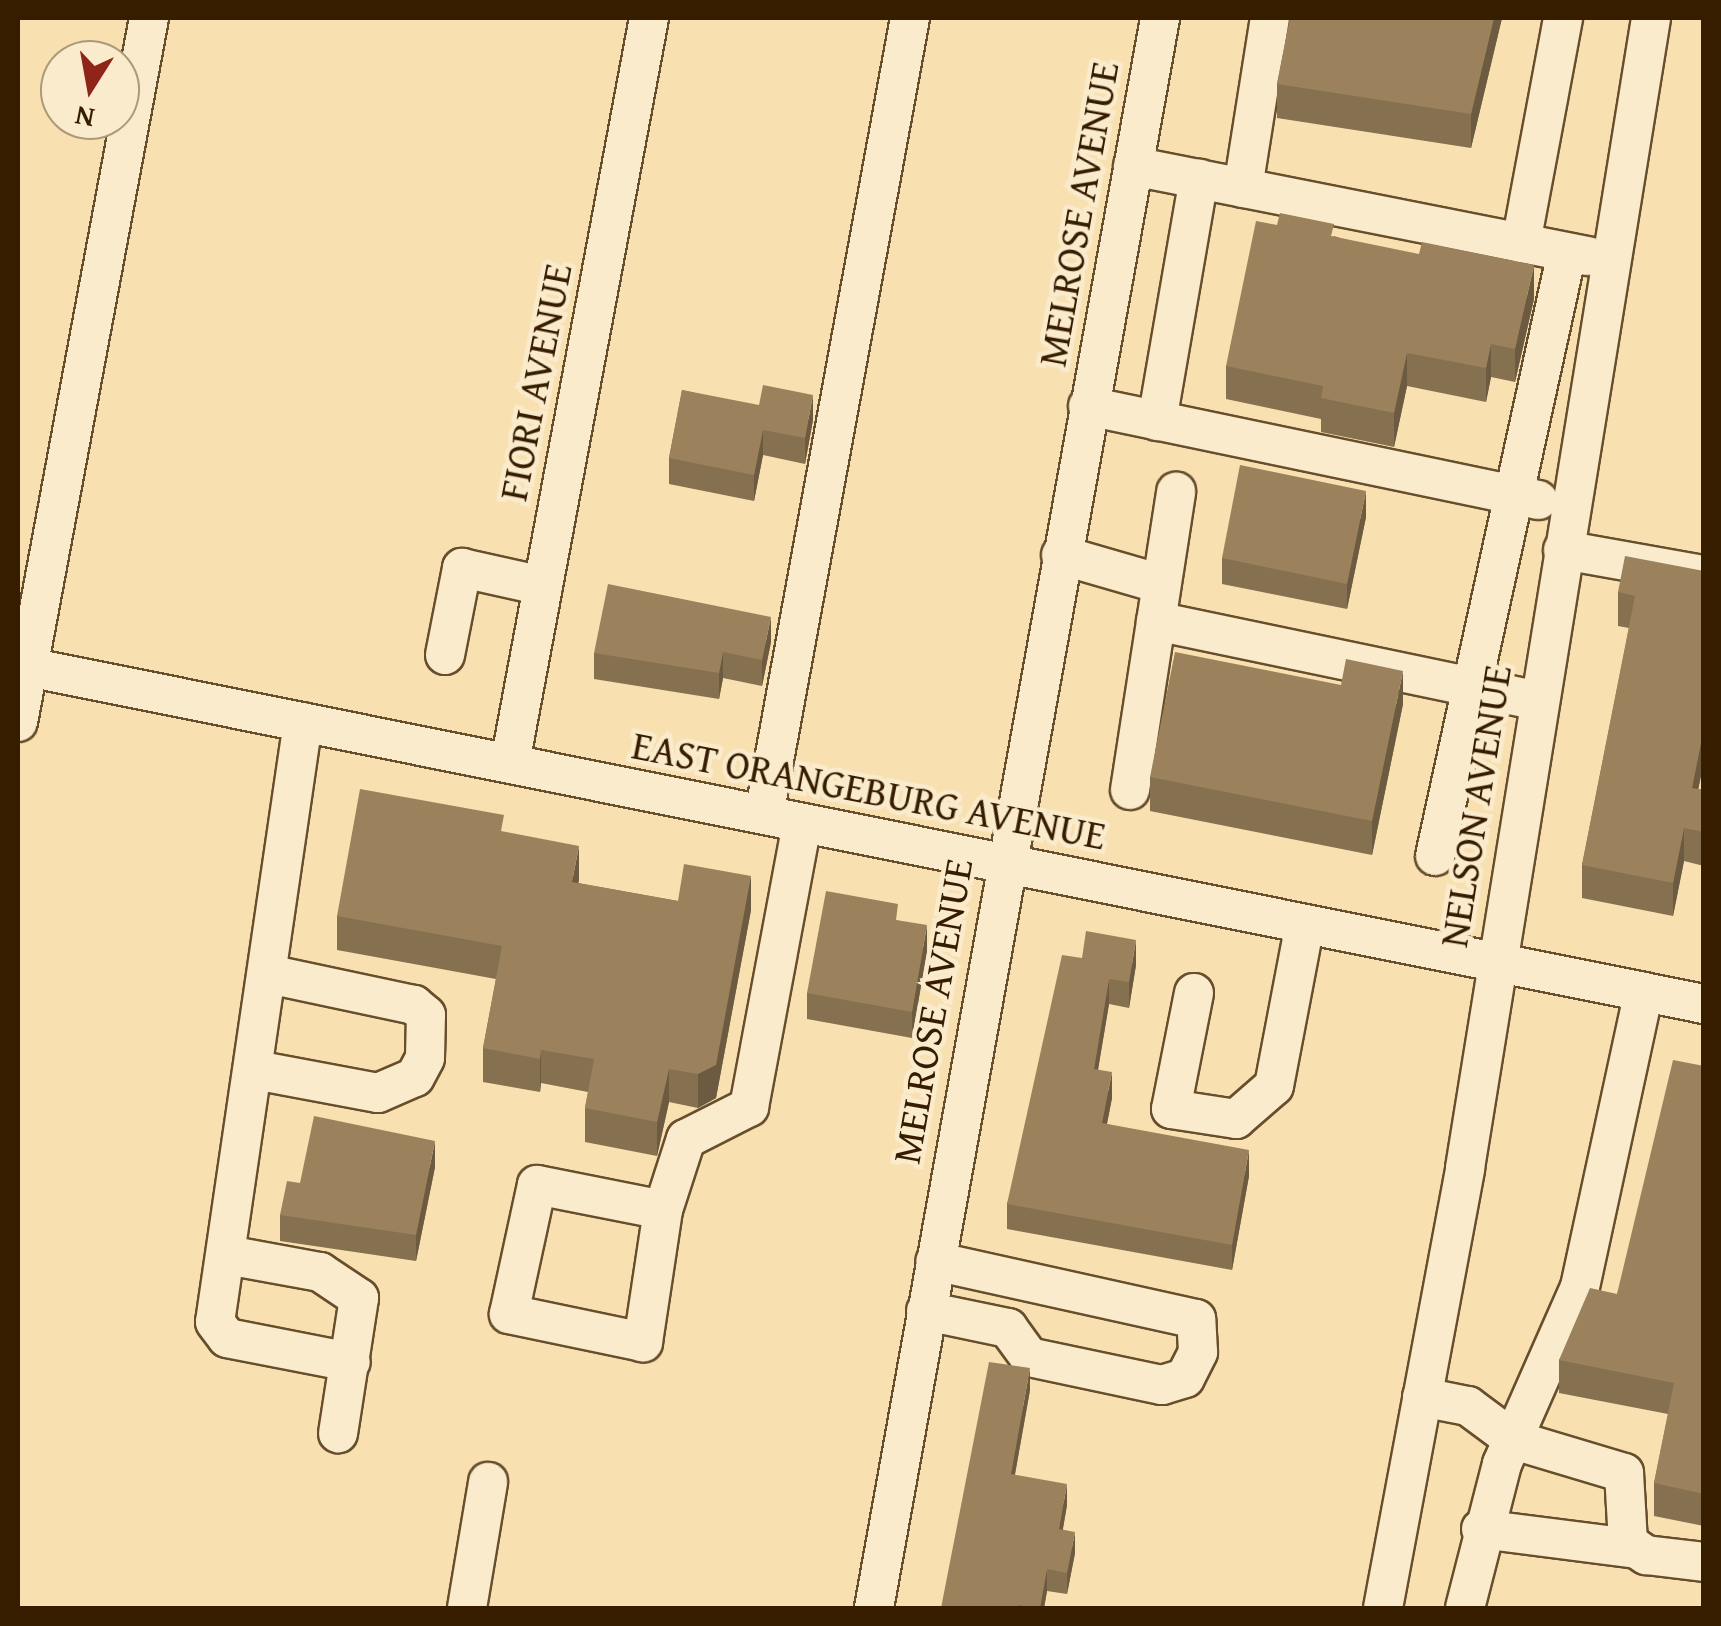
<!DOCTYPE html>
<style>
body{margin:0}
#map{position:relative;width:1721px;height:1626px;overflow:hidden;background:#f8e0b0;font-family:"Gentium Book Plus",serif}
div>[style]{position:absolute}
.roads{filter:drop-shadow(2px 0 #674e2c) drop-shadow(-2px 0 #674e2c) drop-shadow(0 2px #674e2c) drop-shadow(0 -2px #674e2c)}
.minor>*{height:38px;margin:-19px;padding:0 19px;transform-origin:19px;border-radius:19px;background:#faebcc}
.wall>*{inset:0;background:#85704f}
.shaded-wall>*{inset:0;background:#6c5b40}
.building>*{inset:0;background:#9b825c}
span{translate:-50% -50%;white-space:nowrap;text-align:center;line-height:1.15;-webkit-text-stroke:9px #faebcc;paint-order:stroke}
.street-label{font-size:40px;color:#371d00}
.frame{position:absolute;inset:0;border:20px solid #371d00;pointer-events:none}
.north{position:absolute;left:40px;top:40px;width:100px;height:100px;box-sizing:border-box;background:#faebcc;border:2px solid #ac997a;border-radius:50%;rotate:191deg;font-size:28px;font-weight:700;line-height:40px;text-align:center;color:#371d00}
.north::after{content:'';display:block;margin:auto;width:35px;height:45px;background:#8f2418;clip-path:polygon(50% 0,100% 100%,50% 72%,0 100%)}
</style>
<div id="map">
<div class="roads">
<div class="minor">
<i style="left:1133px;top:166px;width:464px;rotate:11.2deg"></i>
<i style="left:1243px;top:188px;width:172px;rotate:-81deg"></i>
<i style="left:1521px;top:243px;width:229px;rotate:-79.4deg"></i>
<i style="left:1088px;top:406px;width:460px;rotate:11.8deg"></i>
<i style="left:1157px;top:421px;width:246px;rotate:-80.2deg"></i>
<i style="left:1563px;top:550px;width:143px;rotate:10.1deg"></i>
<i style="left:1061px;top:555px;width:104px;rotate:16.2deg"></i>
<i style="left:1156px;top:621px;width:390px;rotate:11.8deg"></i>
<i style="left:445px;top:655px;width:89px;rotate:-78.9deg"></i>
<i style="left:462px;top:568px;width:83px;rotate:12.5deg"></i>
<i style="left:18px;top:665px;width:1720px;rotate:11.37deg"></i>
<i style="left:18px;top:722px;width:716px;rotate:-79.46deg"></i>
<i style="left:303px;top:722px;width:606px;rotate:98.34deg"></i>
<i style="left:215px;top:1322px;width:20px;rotate:53deg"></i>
<i style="left:227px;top:1338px;width:126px;rotate:11deg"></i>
<i style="left:510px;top:763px;width:758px;rotate:-79.43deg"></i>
<i style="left:1130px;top:790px;width:302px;rotate:-81.2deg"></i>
<i style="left:764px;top:815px;width:810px;rotate:-79.62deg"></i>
<i style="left:1435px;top:856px;width:618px;rotate:-77.67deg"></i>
<i style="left:1194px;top:993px;width:118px;rotate:101.2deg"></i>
<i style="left:1171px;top:1109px;width:66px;rotate:8.7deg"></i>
<i style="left:1236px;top:1119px;width:50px;rotate:-41deg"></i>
<i style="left:1274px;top:1086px;width:165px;rotate:-79.2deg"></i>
<i style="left:255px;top:1070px;width:125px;rotate:10.6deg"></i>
<i style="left:378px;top:1093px;width:40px;rotate:-23.4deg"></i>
<i style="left:415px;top:1077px;width:21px;rotate:-62deg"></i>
<i style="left:425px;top:1058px;width:43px;rotate:-88.7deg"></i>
<i style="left:426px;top:1015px;width:16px;rotate:-140deg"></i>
<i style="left:414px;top:1005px;width:149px;rotate:-168deg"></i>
<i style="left:663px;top:1210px;width:134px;rotate:98.6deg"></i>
<i style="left:643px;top:1342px;width:137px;rotate:-168.2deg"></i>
<i style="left:509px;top:1314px;width:132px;rotate:-77.8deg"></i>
<i style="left:537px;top:1185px;width:128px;rotate:11.2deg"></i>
<i style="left:663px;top:1210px;width:75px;rotate:-72.1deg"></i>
<i style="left:686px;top:1139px;width:71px;rotate:-26.9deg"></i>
<i style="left:749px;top:1107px;width:289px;rotate:-79.4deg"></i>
<i style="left:227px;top:1255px;width:95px;rotate:10.4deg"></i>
<i style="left:320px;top:1272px;width:47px;rotate:33.7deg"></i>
<i style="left:359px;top:1298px;width:137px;rotate:98.8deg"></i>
<i style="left:926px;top:1311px;width:84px;rotate:11.7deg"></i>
<i style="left:1008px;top:1328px;width:36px;rotate:54deg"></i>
<i style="left:1029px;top:1357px;width:136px;rotate:11.9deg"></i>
<i style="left:1162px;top:1385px;width:24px;rotate:-17deg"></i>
<i style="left:1185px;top:1378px;width:29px;rotate:-63deg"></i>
<i style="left:1198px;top:1352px;width:33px;rotate:-93deg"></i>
<i style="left:1196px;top:1319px;width:267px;rotate:-167.5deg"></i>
<i style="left:1422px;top:1397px;width:47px;rotate:11.1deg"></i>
<i style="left:1468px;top:1406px;width:57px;rotate:36.5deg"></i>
<i style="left:1514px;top:1440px;width:115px;rotate:16.7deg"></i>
<i style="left:1624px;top:1473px;width:70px;rotate:86.7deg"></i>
<i style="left:1628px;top:1543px;width:22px;rotate:34deg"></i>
<i style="left:1646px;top:1555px;width:58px;rotate:6.9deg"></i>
<i style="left:1481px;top:1529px;width:157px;rotate:7.3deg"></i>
<i style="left:467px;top:1608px;width:128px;rotate:-80.5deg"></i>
<i style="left:874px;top:1608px;width:1616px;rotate:-79.8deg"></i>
<i style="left:1383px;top:1608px;width:448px;rotate:-79.4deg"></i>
<i style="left:1465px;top:1168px;width:1165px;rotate:-80.81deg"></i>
<i style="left:1465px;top:1608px;width:149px;rotate:-75.6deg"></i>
<i style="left:1502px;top:1464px;width:193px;rotate:-66.2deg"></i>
<i style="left:1580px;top:1287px;width:302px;rotate:-77.8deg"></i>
</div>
</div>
<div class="wall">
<i style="clip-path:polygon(1290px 18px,1502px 18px,1471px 148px,1277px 118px,1277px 84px)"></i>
<i style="clip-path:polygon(1334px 236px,1534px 299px,1515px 382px,1491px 377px,1486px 402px,1407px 386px,1394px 447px,1321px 432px,1321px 419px,1226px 399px,1226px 366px)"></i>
<i style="clip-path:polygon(682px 390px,813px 420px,805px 464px,763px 455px,754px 501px,669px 484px,669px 458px)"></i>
<i style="clip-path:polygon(1366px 517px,1347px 609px,1222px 584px,1222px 558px)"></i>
<i style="clip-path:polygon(1704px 571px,1704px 761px,1698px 789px,1704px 790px,1704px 866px,1684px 861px,1673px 916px,1582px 898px,1582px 865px,1629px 628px,1618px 626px,1618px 592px)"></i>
<i style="clip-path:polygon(771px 642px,762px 686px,723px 678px,719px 699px,594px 679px,594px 653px)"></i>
<i style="clip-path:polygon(1403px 704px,1372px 855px,1150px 811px,1150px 777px)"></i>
<i style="clip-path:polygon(504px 832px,579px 880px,578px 883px,678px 901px,751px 910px,716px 1098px,698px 1108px,669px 1102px,657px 1156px,585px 1142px,585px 1108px,588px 1092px,541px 1083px,540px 1092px,483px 1082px,483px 1048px,496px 979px,337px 950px,337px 916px)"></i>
<i style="clip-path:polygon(898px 920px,927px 951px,912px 1038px,807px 1019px,807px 993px)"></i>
<i style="clip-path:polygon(1082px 958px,1136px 965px,1129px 1008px,1109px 1004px,1098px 1069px,1112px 1098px,1107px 1124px,1249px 1176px,1232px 1270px,1007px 1229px,1007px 1204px)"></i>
<i style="clip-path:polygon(1704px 1066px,1704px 1526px,1654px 1516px,1654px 1483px,1668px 1414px,1559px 1393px,1559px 1360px,1617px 1294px)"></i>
<i style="clip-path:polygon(435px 1167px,416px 1261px,280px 1241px,280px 1215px,300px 1183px)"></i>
<i style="clip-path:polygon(1030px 1390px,1015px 1475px,1067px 1505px,1063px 1529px,1075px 1553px,1067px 1594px,1047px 1591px,1044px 1608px,941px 1608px)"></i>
</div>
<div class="shaded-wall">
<i style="clip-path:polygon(1494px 18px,1502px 18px,1471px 148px,1471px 114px)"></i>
<i style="clip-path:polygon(1534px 265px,1534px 299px,1515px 382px,1515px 349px)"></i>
<i style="clip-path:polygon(1491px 344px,1491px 377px,1486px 402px,1486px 368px)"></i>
<i style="clip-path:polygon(1407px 353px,1407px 386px,1394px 447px,1394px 413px)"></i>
<i style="clip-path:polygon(813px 395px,813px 420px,805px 464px,805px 438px)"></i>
<i style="clip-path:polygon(763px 430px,763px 455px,754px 501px,754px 475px)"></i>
<i style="clip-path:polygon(1366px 491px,1366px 517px,1347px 609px,1347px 584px)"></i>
<i style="clip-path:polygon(771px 617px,771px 642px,762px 686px,762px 660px)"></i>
<i style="clip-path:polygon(723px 652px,723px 678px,719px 699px,719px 673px)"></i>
<i style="clip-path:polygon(1403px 671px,1403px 704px,1372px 855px,1372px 821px)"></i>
<i style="clip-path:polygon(1704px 728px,1704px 761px,1692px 821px,1692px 788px)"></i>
<i style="clip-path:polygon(1684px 828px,1684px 861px,1673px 916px,1673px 883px)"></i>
<i style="clip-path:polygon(579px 846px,579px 880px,572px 915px,572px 882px)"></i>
<i style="clip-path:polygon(751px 876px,751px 910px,716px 1098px,698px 1108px,698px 1074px)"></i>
<i style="clip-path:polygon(927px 925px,927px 951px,912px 1038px,912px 1012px)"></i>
<i style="clip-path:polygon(1136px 940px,1136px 965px,1129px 1008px,1129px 982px)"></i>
<i style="clip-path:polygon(1109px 979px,1109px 1004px,1094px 1094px,1094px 1069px)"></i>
<i style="clip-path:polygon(541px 1050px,541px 1083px,540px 1092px,540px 1059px)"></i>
<i style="clip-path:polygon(669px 1069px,669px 1102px,657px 1156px,657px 1122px)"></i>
<i style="clip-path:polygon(1112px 1072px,1112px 1098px,1102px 1148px,1102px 1123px)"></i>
<i style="clip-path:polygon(435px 1141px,435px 1167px,416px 1261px,416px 1235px)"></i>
<i style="clip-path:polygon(1249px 1150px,1249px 1176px,1232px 1270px,1232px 1245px)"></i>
<i style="clip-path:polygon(1030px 1368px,1030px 1390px,1011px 1495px,1011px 1474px)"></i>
<i style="clip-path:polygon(1067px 1484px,1067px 1505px,1059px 1550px,1059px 1529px)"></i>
<i style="clip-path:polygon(1075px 1532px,1075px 1553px,1067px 1594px,1067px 1573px)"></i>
<i style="clip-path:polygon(1047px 1569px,1047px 1591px,1044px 1608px,1040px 1608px)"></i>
</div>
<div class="building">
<i style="clip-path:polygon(1290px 18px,1494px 18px,1471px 114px,1277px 84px)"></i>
<i style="clip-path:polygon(1280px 213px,1334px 224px,1331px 236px,1419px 254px,1422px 242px,1534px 265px,1515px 349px,1491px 344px,1486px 368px,1407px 353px,1394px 413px,1321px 398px,1323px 386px,1226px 366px,1256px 221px,1277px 225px)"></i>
<i style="clip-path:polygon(763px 385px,813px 395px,805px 438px,763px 430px,754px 475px,669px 458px,682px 390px,759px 405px)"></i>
<i style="clip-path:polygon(1240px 465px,1366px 491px,1347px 584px,1222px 558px)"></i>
<i style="clip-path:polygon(1625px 556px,1704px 571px,1704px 728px,1692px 788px,1704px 790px,1704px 832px,1684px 828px,1673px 883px,1582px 865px,1635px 596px,1618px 592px)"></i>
<i style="clip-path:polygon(608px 584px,771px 617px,762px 660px,723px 652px,719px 673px,594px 653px)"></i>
<i style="clip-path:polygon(1175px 652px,1341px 685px,1346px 659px,1403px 671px,1372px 821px,1150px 777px)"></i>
<i style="clip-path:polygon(360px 789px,504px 815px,501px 831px,579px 846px,572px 882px,678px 901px,684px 864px,751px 876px,716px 1065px,698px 1074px,669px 1069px,657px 1122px,585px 1108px,594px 1059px,541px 1050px,540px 1059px,483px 1048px,502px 946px,337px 916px)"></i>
<i style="clip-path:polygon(826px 891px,898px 904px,896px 920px,927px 925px,912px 1012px,807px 993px)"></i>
<i style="clip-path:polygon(1086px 931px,1136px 940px,1129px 982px,1109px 979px,1094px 1069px,1112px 1072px,1102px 1123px,1249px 1150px,1232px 1245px,1007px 1204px,1062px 955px,1082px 958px)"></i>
<i style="clip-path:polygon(1673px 1060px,1704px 1066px,1704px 1494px,1654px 1483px,1674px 1383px,1559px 1360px,1590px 1288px,1617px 1294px)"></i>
<i style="clip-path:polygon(314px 1116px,435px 1141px,416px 1235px,280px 1215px,287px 1181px,300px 1183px)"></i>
<i style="clip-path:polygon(989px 1362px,1030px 1368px,1011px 1474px,1067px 1484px,1059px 1529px,1075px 1532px,1067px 1573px,1047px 1569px,1040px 1608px,1018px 1605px,1017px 1608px,941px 1608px)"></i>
</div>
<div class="street-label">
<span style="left:1078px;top:214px;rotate:-80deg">MELROSE AVENUE</span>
<span style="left:535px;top:382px;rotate:-79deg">FIORI AVENUE</span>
<span style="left:869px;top:790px;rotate:11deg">EAST ORANGEBURG AVENUE</span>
<span style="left:1475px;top:806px;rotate:-81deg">NELSON AVENUE</span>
<span style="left:932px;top:1011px;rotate:-80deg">MELROSE AVENUE</span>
</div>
<div class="frame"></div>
<div class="north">N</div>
</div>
